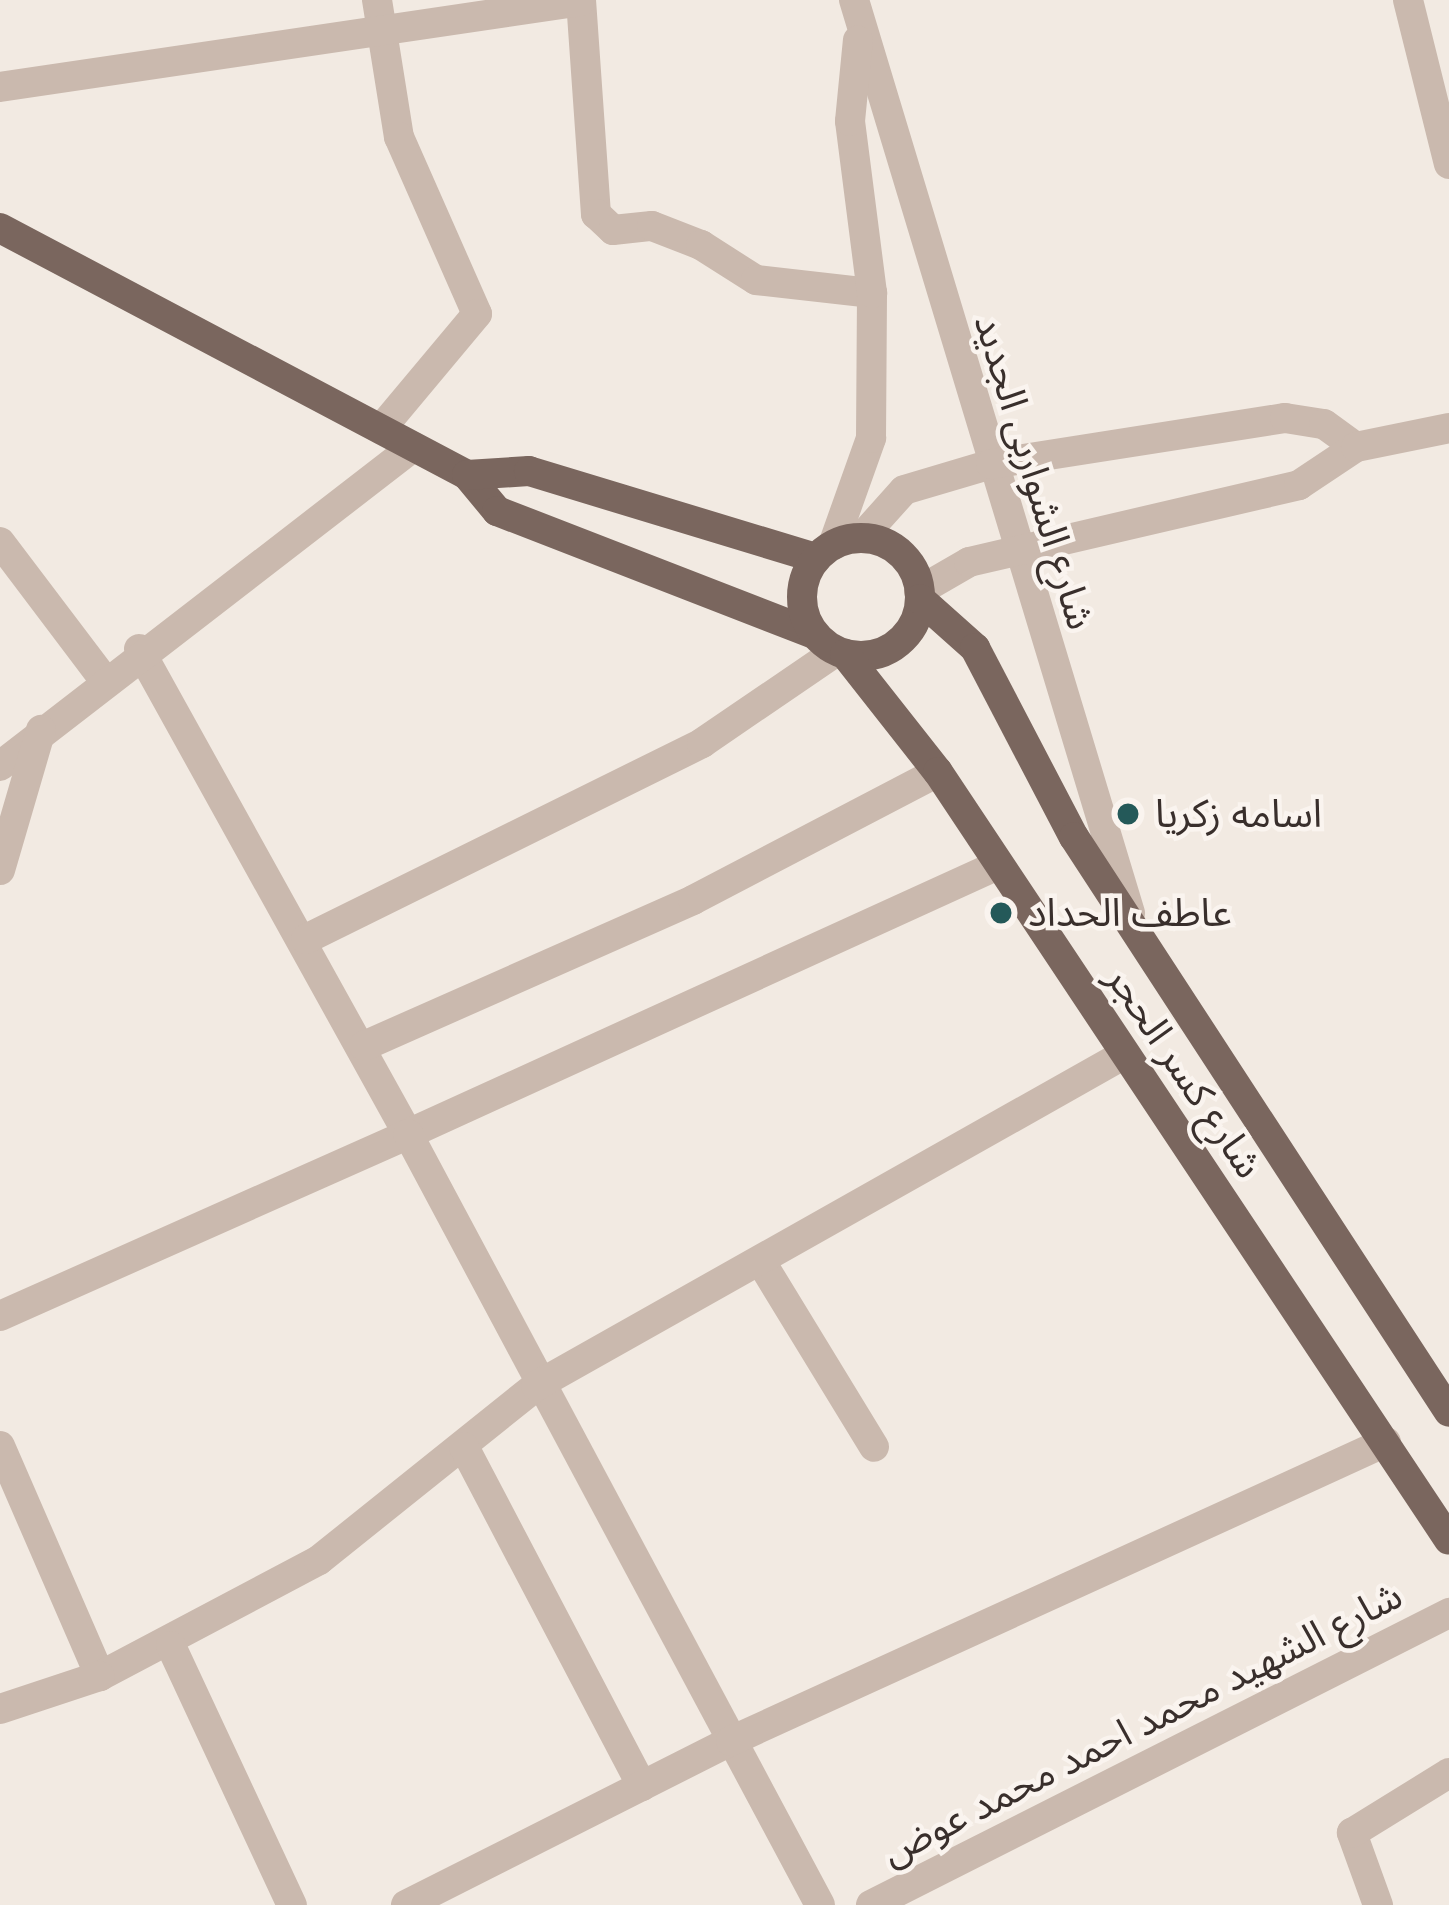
<!DOCTYPE html>
<meta charset="utf-8">
<style>
body{margin:0}
#map{position:relative;width:1449px;height:1905px;overflow:hidden;background:#f2eae2;font-family:Poppins,"Noto Sans Arabic",sans-serif}
div>[style]{position:absolute}
.minor>*{height:30px;margin:-15px;padding:0 15px;transform-origin:15px;border-radius:15px;background:#cab9ae}
.major>*{height:30px;margin:-15px;padding:0 15px;transform-origin:15px;border-radius:15px;background:#7a665e}
.major>.ring{margin:-15px;padding:0;box-sizing:content-box;background:none;border:30px solid #7a665e;border-radius:50%}
.dots>*{width:33px;height:33px;translate:-50% -50%;box-sizing:border-box;border:6px solid #faf4ef;border-radius:50%}
span{translate:-50% -50%;white-space:nowrap;text-align:center;line-height:1.15;-webkit-text-stroke:9px #faf4ef;paint-order:stroke}
.street-label{font-size:39px;color:#392f2c}
.poi-label{font-size:39px;color:#392f2c}
.left{translate:0 -50%;text-align:left}
</style>
<div id="map">
<div class="minor">
<i style="left:377px;top:0;width:139px;rotate:80.9deg"></i>
<i style="left:399px;top:137px;width:193px;rotate:66.2deg"></i>
<i style="left:477px;top:314px;width:150px;rotate:129.9deg"></i>
<i style="left:581px;top:0;width:215px;rotate:86deg"></i>
<i style="left:596px;top:214px;width:23px;rotate:43deg"></i>
<i style="left:613px;top:230px;width:39px;rotate:-6deg"></i>
<i style="left:652px;top:226px;width:53px;rotate:21.2deg"></i>
<i style="left:701px;top:245px;width:65px;rotate:32.5deg"></i>
<i style="left:756px;top:280px;width:117px;rotate:6.4deg"></i>
<i style="left:854px;top:0;width:954px;rotate:73.18deg"></i>
<i style="left:1408px;top:0;width:169px;rotate:76deg"></i>
<i style="left:0;top:87px;width:587px;rotate:-8.42deg"></i>
<i style="left:861px;top:538px;width:64px;rotate:-48.1deg"></i>
<i style="left:904px;top:490px;width:91px;rotate:-16.6deg"></i>
<i style="left:991px;top:464px;width:298px;rotate:-8.9deg"></i>
<i style="left:1285px;top:418px;width:39px;rotate:9deg"></i>
<i style="left:1324px;top:424px;width:39px;rotate:36deg"></i>
<i style="left:0;top:542px;width:171px;rotate:52.9deg"></i>
<i style="left:833px;top:545px;width:114px;rotate:-70.4deg"></i>
<i style="left:871px;top:438px;width:145px;rotate:-89.6deg"></i>
<i style="left:872px;top:293px;width:173px;rotate:-97.3deg"></i>
<i style="left:850px;top:121px;width:81px;rotate:-84.4deg"></i>
<i style="left:919px;top:591px;width:58px;rotate:-30.1deg"></i>
<i style="left:969px;top:562px;width:339px;rotate:-13.1deg"></i>
<i style="left:1299px;top:485px;width:69px;rotate:-33.7deg"></i>
<i style="left:1356px;top:447px;width:95px;rotate:-11.5deg"></i>
<i style="left:139px;top:649px;width:555px;rotate:60.99deg"></i>
<i style="left:408px;top:1134px;width:648px;rotate:-24.51deg"></i>
<i style="left:0;top:766px;width:522px;rotate:-37.68deg"></i>
<i style="left:0;top:870px;width:146px;rotate:-73.7deg"></i>
<i style="left:306px;top:939px;width:442px;rotate:-26.3deg"></i>
<i style="left:702px;top:743px;width:163px;rotate:-34.3deg"></i>
<i style="left:364px;top:1046px;width:360px;rotate:-23.9deg"></i>
<i style="left:693px;top:900px;width:276px;rotate:-27.6deg"></i>
<i style="left:763px;top:1265px;width:213px;rotate:58.6deg"></i>
<i style="left:0;top:1316px;width:447px;rotate:-24deg"></i>
<i style="left:408px;top:1134px;width:874px;rotate:61.88deg"></i>
<i style="left:0;top:1446px;width:251px;rotate:66.5deg"></i>
<i style="left:100px;top:1676px;width:248px;rotate:-27.9deg"></i>
<i style="left:319px;top:1560px;width:278px;rotate:-38.7deg"></i>
<i style="left:536px;top:1386px;width:676px;rotate:-29.41deg"></i>
<i style="left:464px;top:1447px;width:383px;rotate:62.3deg"></i>
<i style="left:171px;top:1646px;width:286px;rotate:65deg"></i>
<i style="left:0;top:1709px;width:105px;rotate:-18.3deg"></i>
<i style="left:406px;top:1905px;width:364px;rotate:-26.8deg"></i>
<i style="left:731px;top:1741px;width:720px;rotate:-24.54deg"></i>
<i style="left:871px;top:1905px;width:648px;rotate:-26.8deg"></i>
<i style="left:1378px;top:1905px;width:77px;rotate:-109.9deg"></i>
<i style="left:1352px;top:1833px;width:114px;rotate:-31.7deg"></i>
</div>
<div class="major">
<i style="left:0;top:228px;width:528px;rotate:27.87deg"></i>
<i style="left:467px;top:475px;width:47px;rotate:50.2deg"></i>
<i style="left:497px;top:511px;width:340px;rotate:21.2deg"></i>
<i style="left:467px;top:475px;width:62px;rotate:-3.7deg"></i>
<i style="left:529px;top:471px;width:300px;rotate:16.9deg"></i>
<i class="ring" style="left:802px;top:538px;width:88px;height:88px"></i>
<i style="left:920px;top:599px;width:74px;rotate:41.7deg"></i>
<i style="left:975px;top:648px;width:213px;rotate:62.4deg"></i>
<i style="left:1074px;top:837px;width:686px;rotate:56.89deg"></i>
<i style="left:845px;top:654px;width:150px;rotate:51.8deg"></i>
<i style="left:938px;top:772px;width:922px;rotate:56.36deg"></i>
</div>
<div class="dots">
<i style="left:1128px;top:814px;background:#245959"></i>
<i style="left:1001px;top:913px;background:#245959"></i>
</div>
<div class="street-label">
<span style="left:1034px;top:472px;rotate:73deg">شارع الشواربى الجديد</span>
<span style="left:1184px;top:1072px;rotate:56deg">شارع كسر الحجر</span>
<span style="left:1142px;top:1724px;rotate:-27deg">شارع الشهيد محمد احمد محمد عوض</span>
</div>
<div class="poi-label">
<span class="left" style="left:1155px;top:814px">اسامه زكريا</span>
<span class="left" style="left:1028px;top:913px">عاطف الحداد</span>
</div>
</div>
